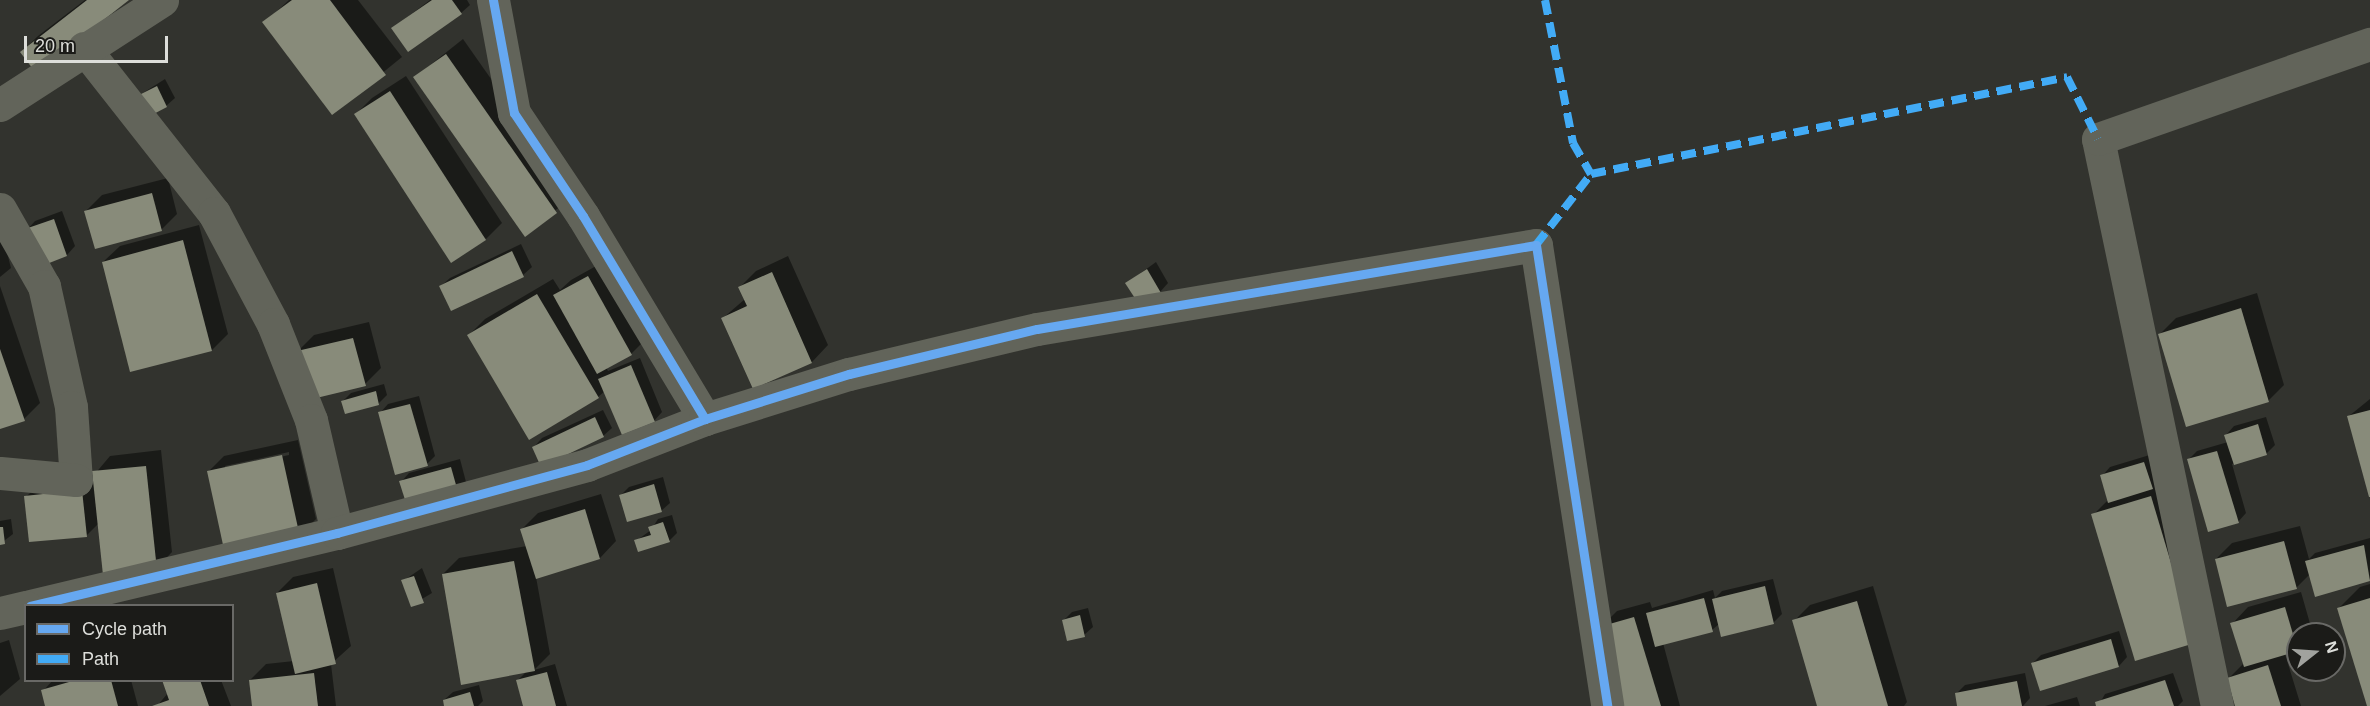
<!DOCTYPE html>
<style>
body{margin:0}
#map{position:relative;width:2370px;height:706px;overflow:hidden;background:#32332e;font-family:Helvetica,sans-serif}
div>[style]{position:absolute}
.shadow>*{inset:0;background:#0007}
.building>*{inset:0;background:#888b7a}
.minor>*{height:33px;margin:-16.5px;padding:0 16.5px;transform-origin:16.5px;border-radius:16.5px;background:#62645a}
.quiet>*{height:8px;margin-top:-4px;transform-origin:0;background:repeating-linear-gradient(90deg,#42abf6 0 15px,transparent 0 23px)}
.cycleway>*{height:9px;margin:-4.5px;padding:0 4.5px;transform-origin:4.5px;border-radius:4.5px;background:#66a8f1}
span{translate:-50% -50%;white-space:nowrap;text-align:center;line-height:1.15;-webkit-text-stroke:6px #1b1b18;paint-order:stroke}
.legend{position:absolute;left:24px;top:604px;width:210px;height:78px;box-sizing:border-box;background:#1b1b18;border:2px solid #696966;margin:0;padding:8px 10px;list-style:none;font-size:18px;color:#dddeda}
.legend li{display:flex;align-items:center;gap:12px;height:30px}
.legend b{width:30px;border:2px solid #696966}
.north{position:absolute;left:2286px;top:622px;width:60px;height:60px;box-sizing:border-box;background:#1b1b18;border:2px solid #696966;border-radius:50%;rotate:73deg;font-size:16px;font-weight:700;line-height:24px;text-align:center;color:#dddeda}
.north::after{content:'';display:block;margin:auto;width:21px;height:27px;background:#a1a29e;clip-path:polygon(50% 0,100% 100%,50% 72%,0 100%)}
.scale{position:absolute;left:24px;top:36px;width:144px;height:27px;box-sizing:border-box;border:3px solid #dddeda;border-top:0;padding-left:8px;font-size:18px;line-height:21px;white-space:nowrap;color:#dddeda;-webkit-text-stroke:4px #1b1b18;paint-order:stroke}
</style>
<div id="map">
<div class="shadow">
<i style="clip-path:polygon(85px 0,126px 0,22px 52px,38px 36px)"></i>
<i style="clip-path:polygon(289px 0,358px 0,402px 57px,333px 113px,264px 23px)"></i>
<i style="clip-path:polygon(430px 0,467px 0,470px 5px,461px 13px,393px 28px)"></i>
<i style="clip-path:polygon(463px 39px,573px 196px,525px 235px,415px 77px)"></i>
<i style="clip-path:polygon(406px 76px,502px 223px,486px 239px,356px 114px,372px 98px)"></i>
<i style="clip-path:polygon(165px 79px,175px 98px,166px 106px,135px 98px)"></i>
<i style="clip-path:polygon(168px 178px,177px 214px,161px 230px,86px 211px,102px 195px)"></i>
<i style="clip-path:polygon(62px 211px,75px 246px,67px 255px,40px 265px,27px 230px,35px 221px)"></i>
<i style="clip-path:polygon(199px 225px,228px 334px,212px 350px,132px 370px,103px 262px,120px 246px)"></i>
<i style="clip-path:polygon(3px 237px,11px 268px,0 277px,0 238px)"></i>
<i style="clip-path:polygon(521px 244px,532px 267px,523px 275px,451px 309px,441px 286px,450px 278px)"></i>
<i style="clip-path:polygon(788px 256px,828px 345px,812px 362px,754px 387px,723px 318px,745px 299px,740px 287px,756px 271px)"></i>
<i style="clip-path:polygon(605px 261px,647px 338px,631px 354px,606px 367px,608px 371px,640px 358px,662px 412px,654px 421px,605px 391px,598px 397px,469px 335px,485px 319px,553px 279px,560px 290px,571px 280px)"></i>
<i style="clip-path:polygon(1156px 262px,1168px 283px,1160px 292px,1127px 283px)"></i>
<i style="clip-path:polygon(0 286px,40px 403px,24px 419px,0 428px)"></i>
<i style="clip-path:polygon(2257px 293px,2284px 385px,2268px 401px,2160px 334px,2176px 318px)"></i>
<i style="clip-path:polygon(369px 322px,381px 368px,365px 384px,298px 351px,314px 335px)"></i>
<i style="clip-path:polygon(384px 384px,387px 395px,378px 404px,343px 401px,351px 393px)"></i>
<i style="clip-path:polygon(419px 396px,435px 456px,427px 464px,380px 413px,388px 404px)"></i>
<i style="clip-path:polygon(2370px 399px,2370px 493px,2349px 416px)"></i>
<i style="clip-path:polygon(603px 410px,612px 428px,603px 436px,534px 447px,542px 438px)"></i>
<i style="clip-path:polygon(2266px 417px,2275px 445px,2266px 454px,2232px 464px,2246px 513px,2238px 522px,2188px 460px,2197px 451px,2228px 442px,2226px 435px,2234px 426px)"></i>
<i style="clip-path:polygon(evenodd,298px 440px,316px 519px,299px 536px,208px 472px,224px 456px,298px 440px,289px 452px,289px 455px,225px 469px,225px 466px,289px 452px)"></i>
<i style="clip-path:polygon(161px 450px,172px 552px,156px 569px,99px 523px,87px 535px,26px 497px,42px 481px,94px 475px,110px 456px)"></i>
<i style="clip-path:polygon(2153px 454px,2194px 641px,2093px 515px,2109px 499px,2102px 476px,2110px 467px)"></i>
<i style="clip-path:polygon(460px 459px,466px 482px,457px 491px,401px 482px,409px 473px)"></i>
<i style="clip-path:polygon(663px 477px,670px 503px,661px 511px,621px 495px,629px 487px)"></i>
<i style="clip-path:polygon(601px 494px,616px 541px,600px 558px,536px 577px,550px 654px,534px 670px,555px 664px,567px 706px,525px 706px,517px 681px,527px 671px,443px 574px,459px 558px,527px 546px,522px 529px,538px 513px)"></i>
<i style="clip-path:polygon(672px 515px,677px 533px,669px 541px,636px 541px,651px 530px,658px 519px)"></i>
<i style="clip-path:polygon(11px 519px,13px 534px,0 544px,0 521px)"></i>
<i style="clip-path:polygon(2300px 526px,2309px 559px,2315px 553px,2370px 538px,2370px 579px,2316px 595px,2310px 574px,2296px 588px,2216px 559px,2232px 543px)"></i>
<i style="clip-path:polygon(333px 568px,351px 646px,331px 664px,336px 706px,253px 706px,250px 680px,266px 664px,294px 661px,277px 593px,293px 577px)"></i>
<i style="clip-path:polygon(422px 568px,432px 593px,412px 605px,403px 581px)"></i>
<i style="clip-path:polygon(1773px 579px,1782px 614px,1773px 623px,1719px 624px,1712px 630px,1663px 643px,1680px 706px,1624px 706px,1601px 627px,1617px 611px,1650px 602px,1652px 608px,1713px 590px,1715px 598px,1722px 591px)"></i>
<i style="clip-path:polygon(2370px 584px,2370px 706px,2369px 706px,2339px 608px,2360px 587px)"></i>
<i style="clip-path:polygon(1873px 586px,1907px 702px,1904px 706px,1819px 706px,1794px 621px,1810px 605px)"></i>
<i style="clip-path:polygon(2301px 592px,2313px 634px,2298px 634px,2298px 649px,2285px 654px,2301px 706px,2237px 706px,2229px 678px,2244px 663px,2232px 624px,2248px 607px)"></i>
<i style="clip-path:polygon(1088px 608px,1093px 627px,1084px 635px,1064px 620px,1072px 612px)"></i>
<i style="clip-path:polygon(2119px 631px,2127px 657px,2119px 666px,2033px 663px,2041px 655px)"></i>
<i style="clip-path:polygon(9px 640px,20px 679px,0 696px,0 643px)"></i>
<i style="clip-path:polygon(2025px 673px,2030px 698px,2023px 706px,1958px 706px,1956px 694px,1965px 685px)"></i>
<i style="clip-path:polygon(2173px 673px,2183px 701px,2178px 706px,2098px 706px,2105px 694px)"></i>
<i style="clip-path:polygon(53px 680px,131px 680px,138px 706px,47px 706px,43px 691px)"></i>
<i style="clip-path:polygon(164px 680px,221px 680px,231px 706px,157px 706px,168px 693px)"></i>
<i style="clip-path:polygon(479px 685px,483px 701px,478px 706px,446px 706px,444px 700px,453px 692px)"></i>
<i style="clip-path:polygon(2077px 697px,2080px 706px,2045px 706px)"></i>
</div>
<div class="building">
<i style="clip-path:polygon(87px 0,129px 0,36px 73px,20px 52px)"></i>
<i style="clip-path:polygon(292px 0,330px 0,386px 75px,332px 115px,262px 22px)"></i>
<i style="clip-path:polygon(432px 0,452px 0,462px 14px,408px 52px,391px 28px)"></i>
<i style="clip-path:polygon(446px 54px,557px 213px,525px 237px,413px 77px)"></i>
<i style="clip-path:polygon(157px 86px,167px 107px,144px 119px,133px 98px)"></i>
<i style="clip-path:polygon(390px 91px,486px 240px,451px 263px,354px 114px)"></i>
<i style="clip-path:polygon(152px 193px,162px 231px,95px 249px,84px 211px)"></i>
<i style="clip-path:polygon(54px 219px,67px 256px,39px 267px,25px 229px)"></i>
<i style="clip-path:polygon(183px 240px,212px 351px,130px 372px,102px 262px)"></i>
<i style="clip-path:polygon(512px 251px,524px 277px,451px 311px,439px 286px)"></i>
<i style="clip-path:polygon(1147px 269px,1161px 293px,1140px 306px,1125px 283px)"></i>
<i style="clip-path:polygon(772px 272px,812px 363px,753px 389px,721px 318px,747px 306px,738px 287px)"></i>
<i style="clip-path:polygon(588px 276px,632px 355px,597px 374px,553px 295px)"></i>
<i style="clip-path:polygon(537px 294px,599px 398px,529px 440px,467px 335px)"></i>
<i style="clip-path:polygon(2241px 308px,2269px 402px,2186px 427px,2158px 334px)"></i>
<i style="clip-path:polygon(353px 338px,366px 386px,308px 400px,297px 351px)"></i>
<i style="clip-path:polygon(0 349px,25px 421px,0 429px)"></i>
<i style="clip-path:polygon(631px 365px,655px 422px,622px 435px,598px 379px)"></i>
<i style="clip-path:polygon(376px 391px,379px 405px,345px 414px,341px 401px)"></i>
<i style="clip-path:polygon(410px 404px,428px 466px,395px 475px,378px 412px)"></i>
<i style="clip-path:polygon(2370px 410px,2370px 497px,2369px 497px,2347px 416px)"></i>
<i style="clip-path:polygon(595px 417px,604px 437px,541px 467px,532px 447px)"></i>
<i style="clip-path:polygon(2258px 424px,2267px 455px,2234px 465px,2224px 435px)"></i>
<i style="clip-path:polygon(2217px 451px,2239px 523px,2208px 532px,2187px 459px)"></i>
<i style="clip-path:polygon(282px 455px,300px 537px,225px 554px,207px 471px)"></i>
<i style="clip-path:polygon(2144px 462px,2153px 489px,2108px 503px,2100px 475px)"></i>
<i style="clip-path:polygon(146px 466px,157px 570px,103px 575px,92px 471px)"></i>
<i style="clip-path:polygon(451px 467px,458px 492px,407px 506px,399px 481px)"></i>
<i style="clip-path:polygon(654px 484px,662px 512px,627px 522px,619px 495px)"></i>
<i style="clip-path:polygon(82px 490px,87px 537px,29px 542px,24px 496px)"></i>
<i style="clip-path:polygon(2151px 496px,2195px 643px,2135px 661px,2091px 514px)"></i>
<i style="clip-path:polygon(585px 509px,600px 559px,536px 579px,520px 529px)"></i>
<i style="clip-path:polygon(663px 522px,670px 542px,638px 552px,634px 540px,651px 535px,648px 527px)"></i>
<i style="clip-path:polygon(0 527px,3px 527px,5px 544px,0 545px)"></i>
<i style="clip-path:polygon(2284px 541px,2297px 589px,2227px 607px,2215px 559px)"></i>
<i style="clip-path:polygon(2364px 545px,2370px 581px,2315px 597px,2305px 561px)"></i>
<i style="clip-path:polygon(514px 561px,535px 671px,461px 685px,442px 574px)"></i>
<i style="clip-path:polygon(414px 576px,424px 603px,411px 607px,401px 580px)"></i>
<i style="clip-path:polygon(317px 583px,336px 664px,295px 674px,276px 593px)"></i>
<i style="clip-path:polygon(1765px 586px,1774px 624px,1721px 637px,1712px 599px)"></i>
<i style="clip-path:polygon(1704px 598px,1713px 632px,1655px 647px,1646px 613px)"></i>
<i style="clip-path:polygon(2370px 598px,2370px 706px,2367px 706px,2337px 608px)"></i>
<i style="clip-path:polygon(1857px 601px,1888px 706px,1817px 706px,1792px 620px)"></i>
<i style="clip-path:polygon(2285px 607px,2298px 651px,2244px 667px,2230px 623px)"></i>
<i style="clip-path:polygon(1080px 615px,1085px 637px,1067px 641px,1062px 620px)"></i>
<i style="clip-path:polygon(1634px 617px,1661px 706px,1623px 706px,1599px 627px)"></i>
<i style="clip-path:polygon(2111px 639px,2119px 667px,2040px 691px,2031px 663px)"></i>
<i style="clip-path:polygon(2268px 665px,2281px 706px,2235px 706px,2227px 678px)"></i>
<i style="clip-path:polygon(547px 672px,556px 706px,523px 706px,516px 680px)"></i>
<i style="clip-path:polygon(314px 673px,318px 706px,252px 706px,249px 680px)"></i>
<i style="clip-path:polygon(76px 680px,111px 680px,118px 706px,45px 706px,41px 690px)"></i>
<i style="clip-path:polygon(162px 680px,200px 680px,209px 706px,152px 706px,169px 700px)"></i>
<i style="clip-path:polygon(2165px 680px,2174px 706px,2096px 706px,2095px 702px)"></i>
<i style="clip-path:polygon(2017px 681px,2022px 706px,1957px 706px,1955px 693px)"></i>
<i style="clip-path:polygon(470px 692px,474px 706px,444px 706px,443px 700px)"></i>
</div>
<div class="minor">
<i style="left:493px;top:0;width:115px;rotate:79.5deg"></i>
<i style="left:514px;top:113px;width:124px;rotate:56.2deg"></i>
<i style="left:583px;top:216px;width:237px;rotate:59deg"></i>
<i style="left:84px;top:48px;width:210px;rotate:51.8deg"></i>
<i style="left:214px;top:213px;width:126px;rotate:62deg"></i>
<i style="left:273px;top:324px;width:103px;rotate:68.4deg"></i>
<i style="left:311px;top:420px;width:116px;rotate:77deg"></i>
<i style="left:0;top:105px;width:193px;rotate:-32.9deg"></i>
<i style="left:0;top:209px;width:89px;rotate:60.3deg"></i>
<i style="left:44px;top:286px;width:124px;rotate:77.4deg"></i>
<i style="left:71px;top:407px;width:73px;rotate:86.1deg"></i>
<i style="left:76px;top:480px;width:76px;rotate:-174.7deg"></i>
<i style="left:30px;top:606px;width:316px;rotate:-13.4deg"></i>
<i style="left:337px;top:533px;width:259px;rotate:-15.2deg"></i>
<i style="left:587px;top:465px;width:127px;rotate:-21.3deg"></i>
<i style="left:705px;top:419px;width:151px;rotate:-17.4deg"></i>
<i style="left:849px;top:374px;width:193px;rotate:-13.5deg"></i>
<i style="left:1037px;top:329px;width:506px;rotate:-9.56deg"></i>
<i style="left:1536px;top:245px;width:466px;rotate:81.2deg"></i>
<i style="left:0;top:613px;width:27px;rotate:-13deg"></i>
<i style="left:2217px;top:706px;width:579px;rotate:-101.85deg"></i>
<i style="left:2098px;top:139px;width:288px;rotate:-19.3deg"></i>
</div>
<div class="quiet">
<i style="left:1545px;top:0;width:146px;rotate:78.9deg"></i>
<i style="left:1573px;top:143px;width:36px;rotate:60deg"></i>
<i style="left:1536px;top:245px;width:90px;rotate:-52.2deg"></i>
<i style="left:1591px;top:174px;width:486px;rotate:-11.5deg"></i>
<i style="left:2067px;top:77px;width:69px;rotate:63.4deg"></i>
</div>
<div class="cycleway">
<i style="left:493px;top:0;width:115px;rotate:79.5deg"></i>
<i style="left:514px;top:113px;width:124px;rotate:56.2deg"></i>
<i style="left:583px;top:216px;width:237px;rotate:59deg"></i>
<i style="left:30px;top:606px;width:316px;rotate:-13.4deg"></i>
<i style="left:337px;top:533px;width:259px;rotate:-15.2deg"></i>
<i style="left:587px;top:465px;width:127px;rotate:-21.3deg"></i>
<i style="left:705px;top:419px;width:151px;rotate:-17.4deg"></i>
<i style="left:849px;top:374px;width:193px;rotate:-13.5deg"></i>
<i style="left:1037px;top:329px;width:506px;rotate:-9.56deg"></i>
<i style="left:1536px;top:245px;width:466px;rotate:81.2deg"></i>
</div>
<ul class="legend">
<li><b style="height:8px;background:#66a8f1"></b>Cycle path</li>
<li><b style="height:8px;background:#42abf6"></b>Path</li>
</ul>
<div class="north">N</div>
<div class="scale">20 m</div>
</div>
